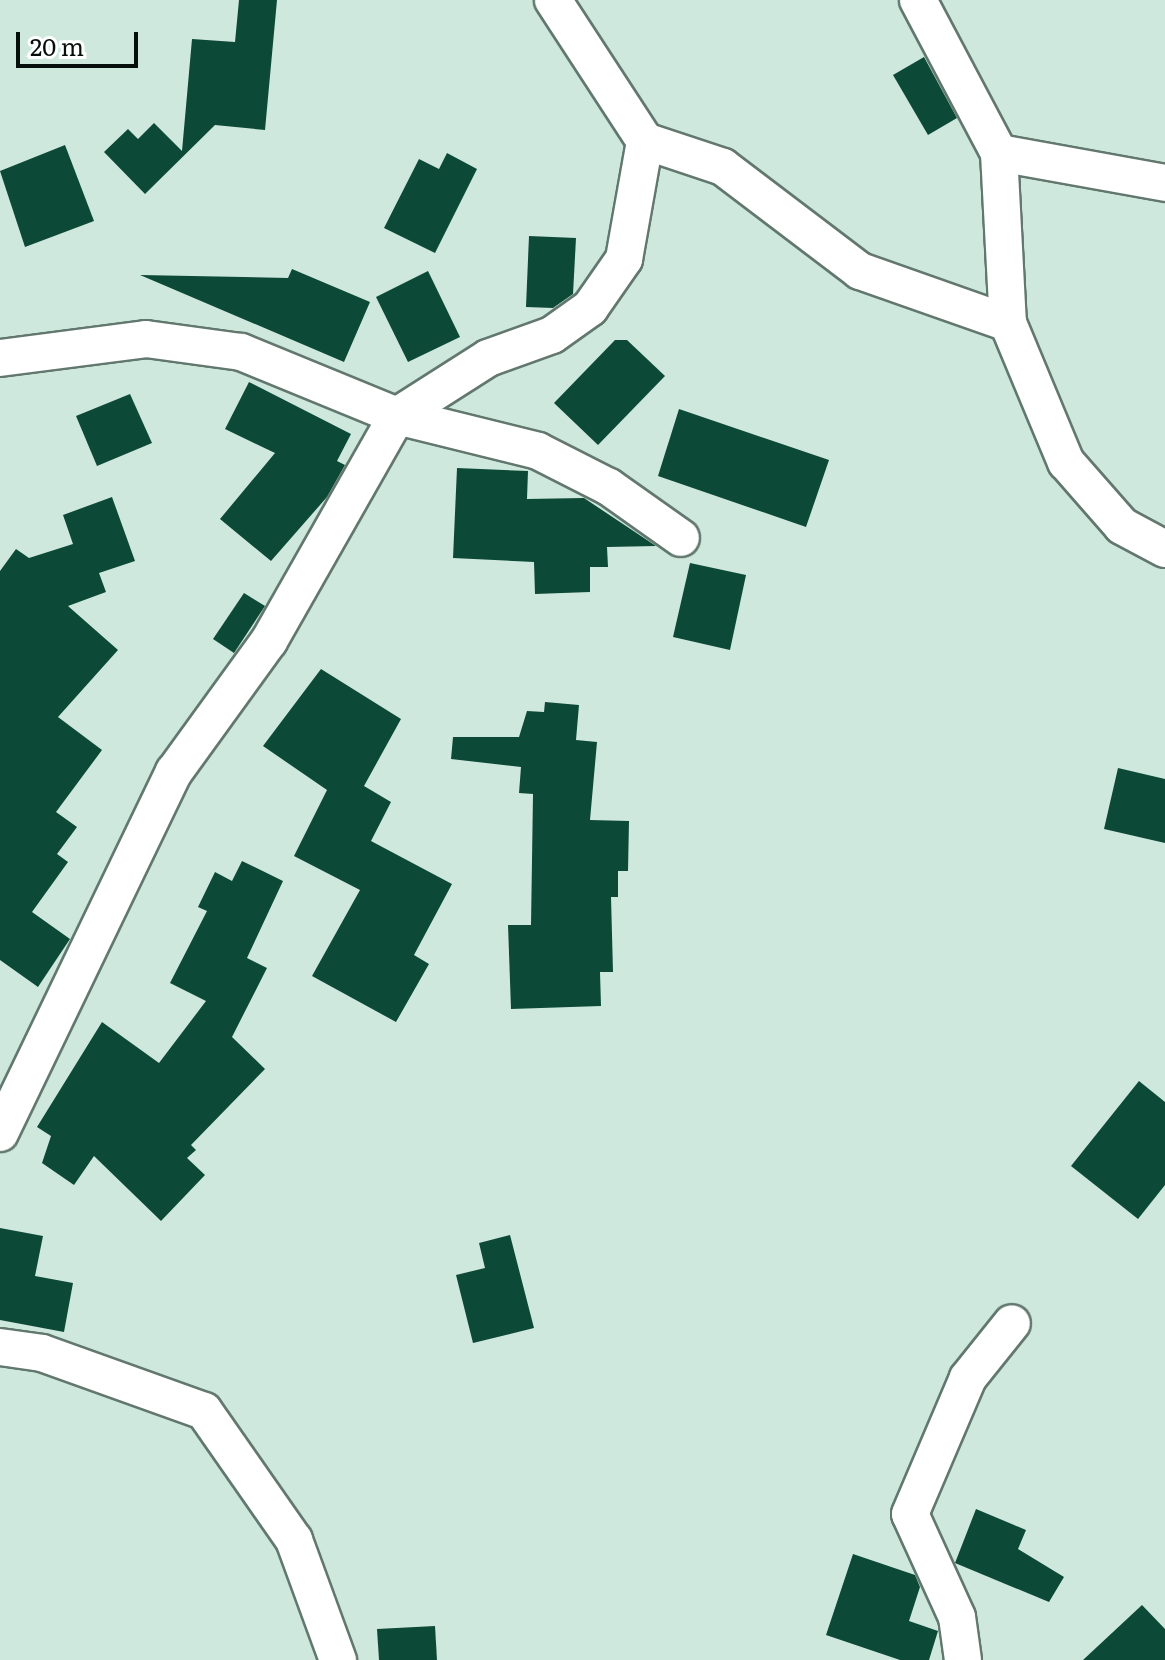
<!DOCTYPE html>
<style>
body{margin:0}
#map{position:relative;width:1165px;height:1660px;overflow:hidden;background:#cfe8dd;font-family:Literata,serif}
div>[style]{position:absolute}
.building>*{inset:0;background:#0d4937}
.roads{filter:drop-shadow(2px 0 #62786f) drop-shadow(-2px 0 #62786f) drop-shadow(0 2px #62786f) drop-shadow(0 -2px #62786f)}
.street>*{height:36px;margin:-18px;padding:0 18px;transform-origin:18px;border-radius:18px;background:#fff}
span{translate:-50% -50%;white-space:nowrap;text-align:center;line-height:1.15;-webkit-text-stroke:8px #fff;paint-order:stroke}
.scale{position:absolute;left:16px;top:32px;width:122px;height:36px;box-sizing:border-box;border:4px solid #070f0c;border-top:0;padding-left:10px;font-size:24px;line-height:28px;white-space:nowrap;color:#070f0c;-webkit-text-stroke:6px #fff;paint-order:stroke}
</style>
<div id="map">
<div class="building">
<i style="clip-path:polygon(239px 0,277px 0,265px 130px,215px 125px,145px 194px,104px 152px,128px 129px,138px 139px,154px 123px,182px 151px,192px 39px,235px 42px)"></i>
<i style="clip-path:polygon(924px 57px,957px 118px,928px 135px,893px 75px)"></i>
<i style="clip-path:polygon(65px 145px,94px 221px,25px 247px,0 171px)"></i>
<i style="clip-path:polygon(447px 153px,477px 169px,435px 253px,384px 228px,419px 159px,439px 169px)"></i>
<i style="clip-path:polygon(529px 236px,576px 238px,573px 294px,553px 308px,526px 307px)"></i>
<i style="clip-path:polygon(292px 269px,370px 302px,344px 362px,140px 275px,288px 278px)"></i>
<i style="clip-path:polygon(428px 271px,460px 337px,408px 362px,376px 297px)"></i>
<i style="clip-path:polygon(615px 340px,627px 340px,665px 376px,598px 445px,554px 403px)"></i>
<i style="clip-path:polygon(249px 382px,351px 434px,337px 461px,345px 465px,327px 497px,271px 561px,220px 519px,275px 453px,225px 429px)"></i>
<i style="clip-path:polygon(130px 394px,152px 443px,97px 466px,76px 416px)"></i>
<i style="clip-path:polygon(679px 409px,829px 460px,806px 527px,658px 476px)"></i>
<i style="clip-path:polygon(457px 468px,528px 471px,527px 499px,584px 498px,656px 546px,607px 547px,608px 567px,590px 567px,590px 592px,535px 594px,534px 562px,453px 558px)"></i>
<i style="clip-path:polygon(112px 497px,135px 561px,99px 573px,106px 592px,68px 606px,118px 650px,58px 717px,102px 750px,56px 812px,77px 827px,57px 854px,68px 862px,32px 912px,70px 939px,38px 987px,0 960px,0 571px,16px 549px,29px 558px,73px 544px,63px 515px)"></i>
<i style="clip-path:polygon(690px 563px,746px 575px,730px 650px,673px 637px)"></i>
<i style="clip-path:polygon(244px 593px,265px 606px,234px 653px,213px 639px)"></i>
<i style="clip-path:polygon(321px 669px,401px 719px,364px 786px,391px 802px,371px 841px,452px 884px,414px 955px,429px 964px,396px 1022px,312px 976px,360px 890px,294px 856px,327px 790px,263px 746px)"></i>
<i style="clip-path:polygon(545px 702px,579px 705px,576px 740px,597px 742px,590px 820px,629px 821px,628px 871px,618px 871px,618px 897px,611px 897px,613px 972px,600px 972px,601px 1006px,511px 1009px,508px 925px,531px 925px,533px 794px,519px 793px,521px 767px,451px 759px,453px 737px,519px 737px,527px 711px,544px 712px)"></i>
<i style="clip-path:polygon(1118px 768px,1165px 779px,1165px 843px,1104px 829px)"></i>
<i style="clip-path:polygon(242px 861px,283px 881px,247px 958px,267px 968px,232px 1037px,265px 1069px,191px 1145px,196px 1150px,187px 1158px,205px 1175px,161px 1221px,94px 1156px,74px 1185px,42px 1163px,51px 1136px,37px 1127px,102px 1022px,159px 1063px,206px 1001px,170px 983px,207px 911px,198px 907px,215px 872px,232px 881px)"></i>
<i style="clip-path:polygon(1139px 1081px,1165px 1102px,1165px 1185px,1138px 1219px,1071px 1166px)"></i>
<i style="clip-path:polygon(0 1228px,43px 1236px,35px 1276px,73px 1283px,64px 1332px,0 1320px)"></i>
<i style="clip-path:polygon(510px 1235px,534px 1328px,473px 1343px,456px 1275px,485px 1268px,479px 1243px)"></i>
<i style="clip-path:polygon(976px 1509px,1026px 1530px,1018px 1549px,1064px 1577px,1049px 1602px,955px 1563px)"></i>
<i style="clip-path:polygon(853px 1554px,915px 1575px,920px 1587px,909px 1621px,938px 1631px,929px 1660px,900px 1660px,826px 1635px)"></i>
<i style="clip-path:polygon(1142px 1605px,1165px 1629px,1165px 1660px,1083px 1660px)"></i>
<i style="clip-path:polygon(435px 1626px,437px 1660px,379px 1660px,377px 1629px)"></i>
</div>
<div class="roads">
<div class="street">
<i style="left:553px;top:0;width:168px;rotate:56.9deg"></i>
<i style="left:645px;top:141px;width:82px;rotate:18.4deg"></i>
<i style="left:723px;top:167px;width:172px;rotate:37.2deg"></i>
<i style="left:860px;top:271px;width:157px;rotate:19.4deg"></i>
<i style="left:918px;top:0;width:173px;rotate:62.1deg"></i>
<i style="left:999px;top:153px;width:169px;rotate:10.2deg"></i>
<i style="left:999px;top:153px;width:170px;rotate:87deg"></i>
<i style="left:1008px;top:323px;width:151px;rotate:67.4deg"></i>
<i style="left:1066px;top:462px;width:85px;rotate:48.8deg"></i>
<i style="left:1122px;top:526px;width:49px;rotate:28.1deg"></i>
<i style="left:0;top:358px;width:147px;rotate:-7.4deg"></i>
<i style="left:146px;top:339px;width:96px;rotate:7.8deg"></i>
<i style="left:241px;top:352px;width:169px;rotate:22.3deg"></i>
<i style="left:397px;top:416px;width:145px;rotate:13.9deg"></i>
<i style="left:538px;top:451px;width:80px;rotate:26.9deg"></i>
<i style="left:609px;top:487px;width:88px;rotate:35.3deg"></i>
<i style="left:0;top:1133px;width:401px;rotate:-64.3deg"></i>
<i style="left:174px;top:772px;width:162px;rotate:-54.1deg"></i>
<i style="left:269px;top:641px;width:259px;rotate:-60.4deg"></i>
<i style="left:397px;top:416px;width:108px;rotate:-32.5deg"></i>
<i style="left:488px;top:358px;width:68px;rotate:-19.8deg"></i>
<i style="left:552px;top:335px;width:47px;rotate:-35.4deg"></i>
<i style="left:590px;top:308px;width:60px;rotate:-55.2deg"></i>
<i style="left:624px;top:259px;width:120px;rotate:-79.9deg"></i>
<i style="left:0;top:1347px;width:42px;rotate:8.1deg"></i>
<i style="left:42px;top:1353px;width:172px;rotate:19.7deg"></i>
<i style="left:204px;top:1411px;width:157px;rotate:55.1deg"></i>
<i style="left:294px;top:1540px;width:128px;rotate:69.9deg"></i>
<i style="left:963px;top:1660px;width:43px;rotate:-97.9deg"></i>
<i style="left:957px;top:1617px;width:113px;rotate:-114.5deg"></i>
<i style="left:910px;top:1514px;width:148px;rotate:-66.9deg"></i>
<i style="left:968px;top:1378px;width:70px;rotate:-51.3deg"></i>
</div>
</div>
<div class="scale">20 m</div>
</div>
